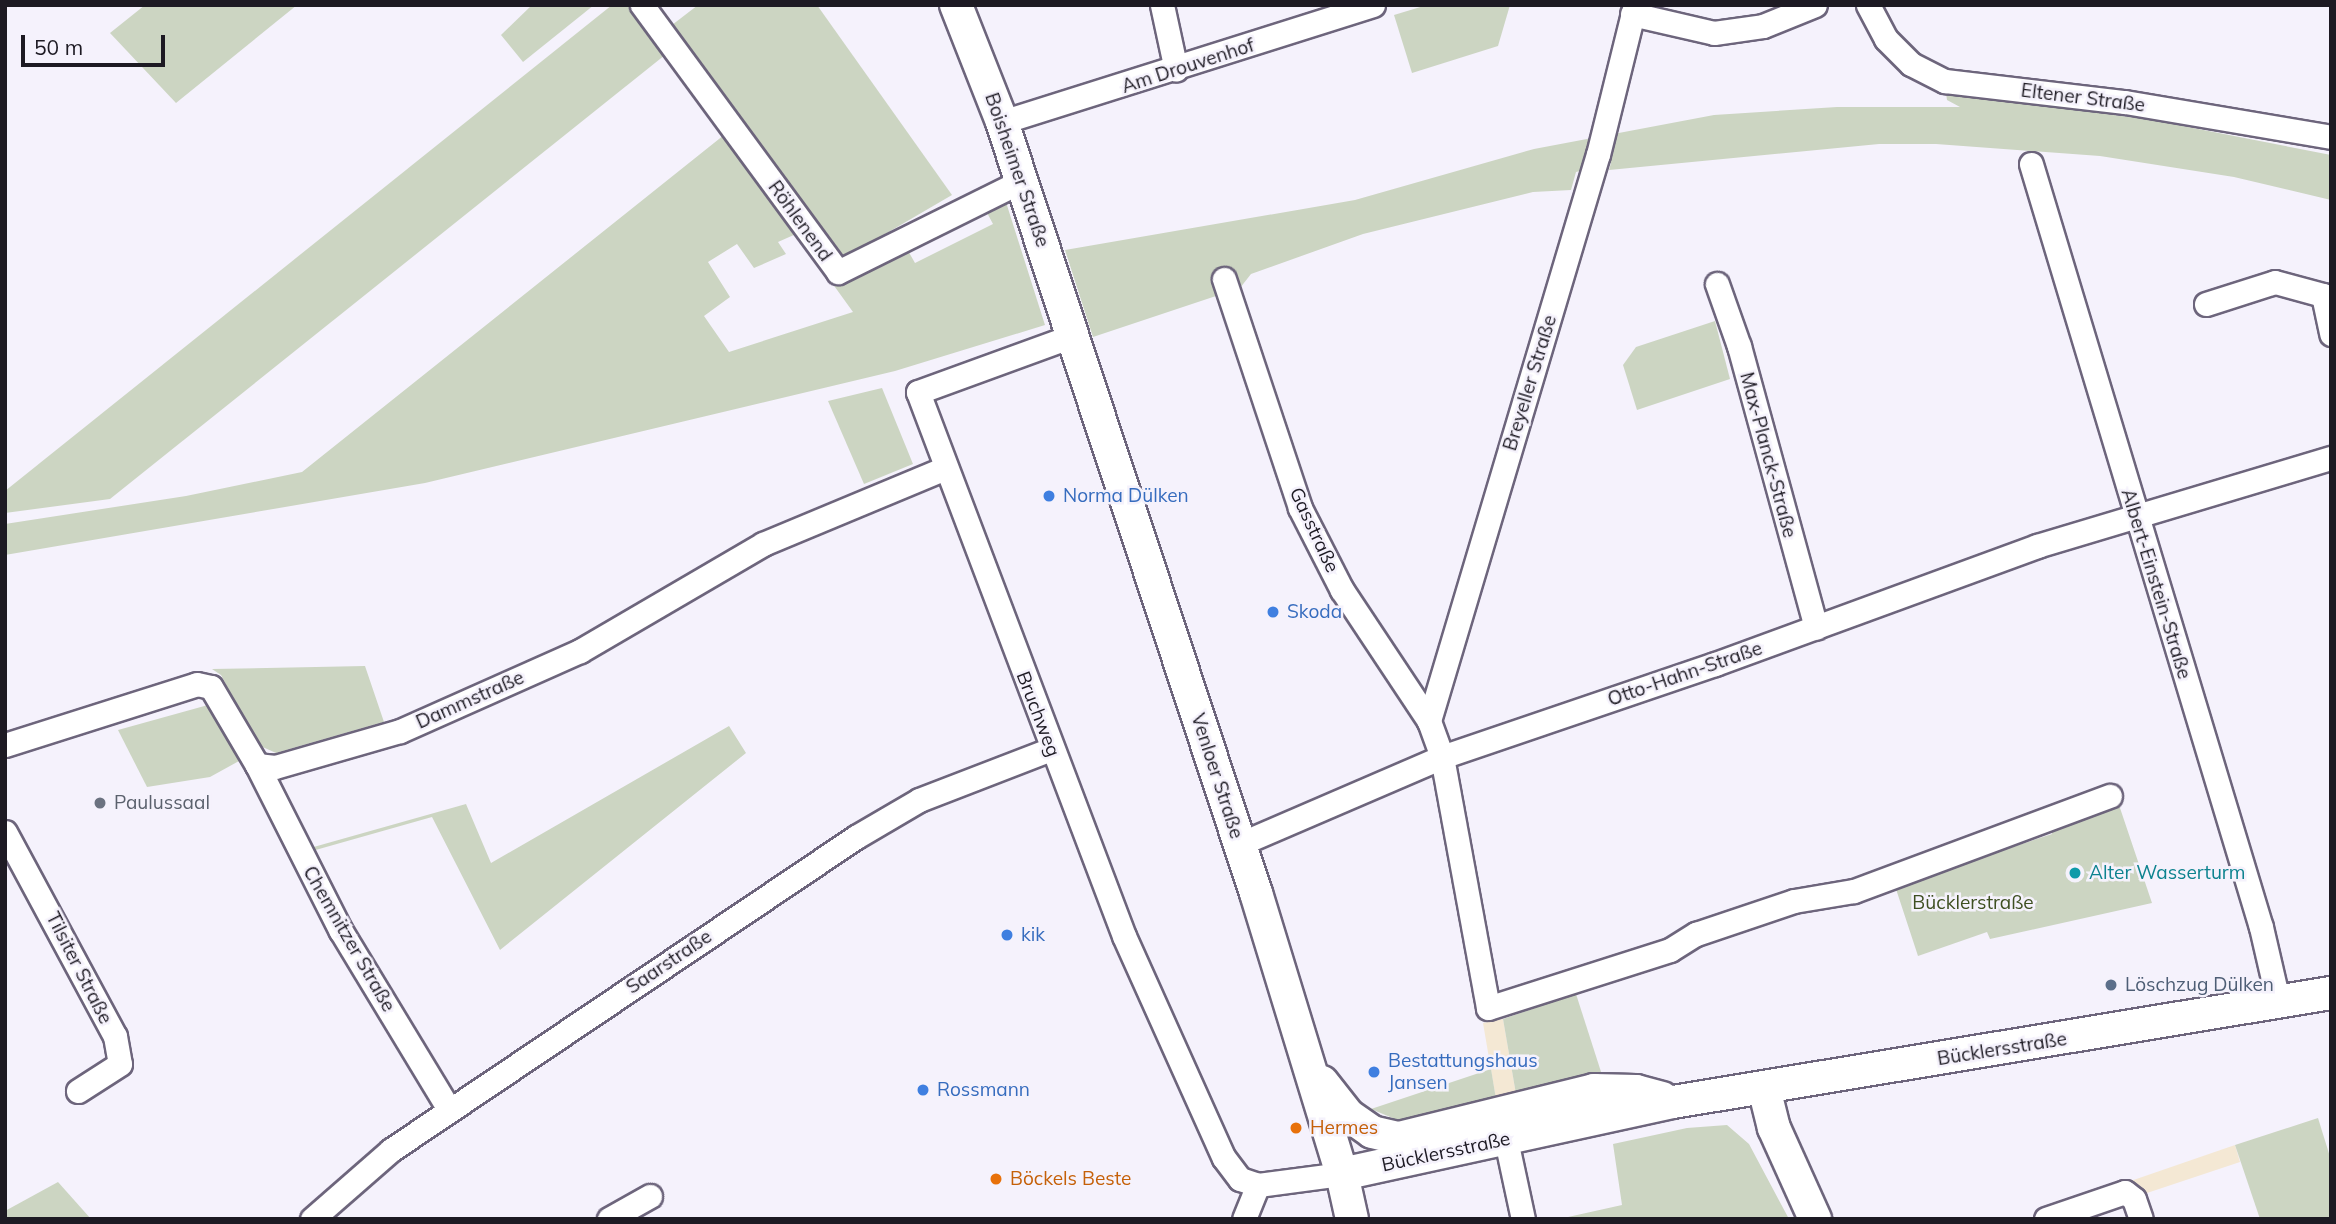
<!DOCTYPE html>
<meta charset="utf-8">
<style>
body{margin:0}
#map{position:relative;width:2336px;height:1224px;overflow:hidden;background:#f5f2fc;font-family:Mulish,sans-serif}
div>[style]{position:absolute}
.industrial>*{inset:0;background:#f4e8d4}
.green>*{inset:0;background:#ccd5c2}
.roads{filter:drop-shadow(2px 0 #6d657c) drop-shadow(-2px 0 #6d657c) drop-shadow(0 2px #6d657c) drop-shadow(0 -2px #6d657c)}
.street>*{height:23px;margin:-11.5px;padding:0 11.5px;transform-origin:11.5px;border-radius:11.5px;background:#fff}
.secondary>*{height:32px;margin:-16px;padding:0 16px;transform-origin:16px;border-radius:16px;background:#fff}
.dots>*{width:19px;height:19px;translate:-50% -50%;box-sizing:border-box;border:4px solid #f5f2fc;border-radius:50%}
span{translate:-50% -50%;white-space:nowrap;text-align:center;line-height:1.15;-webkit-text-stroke:5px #f5f2fc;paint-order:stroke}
.street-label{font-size:19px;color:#1d1a23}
.shop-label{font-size:19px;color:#366cbe}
.left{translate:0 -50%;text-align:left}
.worship-label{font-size:19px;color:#5b616d}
.culture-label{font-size:19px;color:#0d838f}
.park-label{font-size:19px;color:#3e4f21}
.service-label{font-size:19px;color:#4e5e75}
.food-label{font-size:19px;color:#c56008}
.frame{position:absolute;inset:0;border:7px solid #1d1a23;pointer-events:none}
.scale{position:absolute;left:21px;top:35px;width:144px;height:32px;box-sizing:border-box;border:4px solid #1d1a23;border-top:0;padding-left:9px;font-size:21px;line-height:24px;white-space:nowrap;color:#1d1a23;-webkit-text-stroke:5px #f5f2fc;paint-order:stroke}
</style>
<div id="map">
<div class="industrial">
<i style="clip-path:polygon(1503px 1019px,1516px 1094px,1496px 1099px,1483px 1023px)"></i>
<i style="clip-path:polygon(2235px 1145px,2240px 1162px,2141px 1195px,2119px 1185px)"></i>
</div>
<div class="green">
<i style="clip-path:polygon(145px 5px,297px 5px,176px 103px,110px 33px)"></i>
<i style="clip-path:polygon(532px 5px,594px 5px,523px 62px,501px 35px)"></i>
<i style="clip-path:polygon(612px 5px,629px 7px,665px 55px,110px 499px,5px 513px,5px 491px)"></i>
<i style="clip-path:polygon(698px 5px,817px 5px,952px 195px,844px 258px,672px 25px)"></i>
<i style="clip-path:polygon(1427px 5px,1510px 5px,1498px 46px,1412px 73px,1394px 15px)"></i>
<i style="clip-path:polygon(1946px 93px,2152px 120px,2331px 155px,2331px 200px,2234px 177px,2100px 156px,1936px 144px,1879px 144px,1609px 170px,1611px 163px,1576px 172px,1571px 190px,1533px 192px,1363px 234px,1251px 274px,1240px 288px,1093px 337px,1065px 250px,1355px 200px,1534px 149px,1714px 115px,1837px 107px,1960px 107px,1947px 100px)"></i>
<i style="clip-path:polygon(724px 135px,796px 234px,778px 242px,786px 254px,754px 268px,737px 244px,708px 262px,730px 297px,704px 316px,729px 352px,853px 312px,827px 276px,907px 249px,915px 263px,993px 224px,985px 209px,1005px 199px,1045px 325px,895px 371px,425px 483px,5px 555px,5px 524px,186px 496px,302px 472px)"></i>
<i style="clip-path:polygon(1715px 321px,1730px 379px,1637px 410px,1623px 365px,1636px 347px)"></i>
<i style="clip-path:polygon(882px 388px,913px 464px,864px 484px,828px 401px)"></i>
<i style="clip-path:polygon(365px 666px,384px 722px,276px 753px,256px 744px,221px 675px,212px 669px)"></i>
<i style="clip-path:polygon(208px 705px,239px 761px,210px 777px,147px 787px,118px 730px)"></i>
<i style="clip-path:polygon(729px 726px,746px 753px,500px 950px,432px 817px,305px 853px,303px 850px,466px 804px,491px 863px)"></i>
<i style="clip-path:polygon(2119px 805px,2152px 903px,1990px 939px,1987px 932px,1918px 956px,1895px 886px,2052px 834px,2051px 828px)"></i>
<i style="clip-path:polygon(1576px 994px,1603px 1078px,1516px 1094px,1503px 1019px)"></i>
<i style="clip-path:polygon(1491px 1069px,1496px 1099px,1415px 1121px,1395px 1119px,1371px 1109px)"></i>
<i style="clip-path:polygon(2318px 1118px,2331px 1160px,2331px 1219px,2260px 1219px,2235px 1145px)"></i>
<i style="clip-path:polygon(1727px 1125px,1749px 1144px,1789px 1219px,1559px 1219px,1622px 1205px,1613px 1144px,1687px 1128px)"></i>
<i style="clip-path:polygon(58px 1182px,91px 1219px,5px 1219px,5px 1211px)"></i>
</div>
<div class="roads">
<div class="street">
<i style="left:642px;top:5px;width:331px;rotate:53.7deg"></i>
<i style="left:838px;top:272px;width:204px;rotate:-26.4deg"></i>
<i style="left:1162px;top:5px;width:66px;rotate:77.8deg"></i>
<i style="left:1635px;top:5px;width:154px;rotate:103.9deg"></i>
<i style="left:1598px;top:154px;width:592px;rotate:106.6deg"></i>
<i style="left:1429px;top:721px;width:38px;rotate:70deg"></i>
<i style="left:1442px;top:757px;width:255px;rotate:79.6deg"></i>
<i style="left:1488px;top:1008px;width:191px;rotate:-17.7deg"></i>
<i style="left:1670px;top:950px;width:31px;rotate:-32deg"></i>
<i style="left:1696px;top:934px;width:103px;rotate:-18.6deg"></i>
<i style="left:1794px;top:901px;width:61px;rotate:-9.5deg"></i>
<i style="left:1854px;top:891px;width:273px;rotate:-20.4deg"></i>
<i style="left:1868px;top:5px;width:38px;rotate:62deg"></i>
<i style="left:1886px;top:39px;width:35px;rotate:45deg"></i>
<i style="left:1911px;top:64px;width:38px;rotate:27deg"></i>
<i style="left:1945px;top:81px;width:181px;rotate:6.7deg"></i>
<i style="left:2125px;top:102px;width:209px;rotate:9.6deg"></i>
<i style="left:1632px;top:14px;width:84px;rotate:13deg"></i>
<i style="left:1714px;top:33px;width:49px;rotate:-8.1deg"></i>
<i style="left:1763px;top:26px;width:56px;rotate:-22deg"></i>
<i style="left:1002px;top:122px;width:389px;rotate:-17.5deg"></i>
<i style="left:2031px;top:164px;width:797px;rotate:73.23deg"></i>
<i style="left:2261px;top:927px;width:80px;rotate:77deg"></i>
<i style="left:1224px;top:279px;width:241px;rotate:71.6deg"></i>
<i style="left:1300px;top:508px;width:92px;rotate:62.9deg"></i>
<i style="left:1342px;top:590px;width:157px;rotate:56.4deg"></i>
<i style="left:1717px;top:284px;width:66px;rotate:70.5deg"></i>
<i style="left:1739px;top:346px;width:292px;rotate:74.7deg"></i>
<i style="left:2206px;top:304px;width:72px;rotate:-17.7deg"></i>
<i style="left:2275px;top:282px;width:50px;rotate:15.2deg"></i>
<i style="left:2323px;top:295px;width:40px;rotate:78deg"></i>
<i style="left:1072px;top:336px;width:164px;rotate:160deg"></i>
<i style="left:918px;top:392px;width:582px;rotate:69.26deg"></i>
<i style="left:1124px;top:936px;width:243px;rotate:65.8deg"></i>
<i style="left:1224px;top:1158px;width:26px;rotate:53deg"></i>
<i style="left:1240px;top:1179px;width:19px;rotate:18deg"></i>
<i style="left:1258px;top:1185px;width:85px;rotate:-7.5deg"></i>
<i style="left:5px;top:745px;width:201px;rotate:-17.6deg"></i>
<i style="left:197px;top:684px;width:14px;rotate:12deg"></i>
<i style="left:211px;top:687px;width:91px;rotate:59.5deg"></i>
<i style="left:257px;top:765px;width:186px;rotate:63.2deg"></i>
<i style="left:341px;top:931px;width:208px;rotate:58.8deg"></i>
<i style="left:257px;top:765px;width:18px;rotate:6deg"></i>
<i style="left:275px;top:767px;width:130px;rotate:-16.1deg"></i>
<i style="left:400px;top:731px;width:197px;rotate:-24deg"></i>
<i style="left:580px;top:651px;width:212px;rotate:-30.3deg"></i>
<i style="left:763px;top:544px;width:198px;rotate:-22.6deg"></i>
<i style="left:5px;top:832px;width:232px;rotate:61.7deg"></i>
<i style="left:115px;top:1036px;width:28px;rotate:80deg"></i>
<i style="left:120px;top:1064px;width:50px;rotate:147.3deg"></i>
<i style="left:1240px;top:844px;width:220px;rotate:-23.3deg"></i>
<i style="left:1442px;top:757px;width:288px;rotate:-18.8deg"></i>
<i style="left:1715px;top:664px;width:343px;rotate:-20.1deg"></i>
<i style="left:2037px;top:546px;width:307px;rotate:-16.7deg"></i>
<i style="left:1506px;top:1140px;width:81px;rotate:77.9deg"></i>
<i style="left:312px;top:1219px;width:105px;rotate:-41.1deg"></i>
<i style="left:391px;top:1150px;width:561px;rotate:-33.95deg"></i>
<i style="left:856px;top:837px;width:73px;rotate:-30.4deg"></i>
<i style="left:919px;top:800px;width:142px;rotate:-21.1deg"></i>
<i style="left:609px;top:1219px;width:47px;rotate:-29.3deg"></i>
<i style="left:1244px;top:1219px;width:37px;rotate:-68deg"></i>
<i style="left:2046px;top:1219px;width:83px;rotate:-18.9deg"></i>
<i style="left:2125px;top:1192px;width:11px;rotate:38deg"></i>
<i style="left:2134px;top:1199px;width:21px;rotate:71deg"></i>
</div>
<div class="secondary">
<i style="left:956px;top:5px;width:126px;rotate:68.5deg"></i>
<i style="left:1002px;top:122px;width:812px;rotate:71.77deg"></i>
<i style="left:1256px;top:893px;width:294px;rotate:73deg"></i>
<i style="left:1342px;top:1174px;width:46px;rotate:77.5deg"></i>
<i style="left:1322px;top:1082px;width:42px;rotate:51.8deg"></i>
<i style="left:1348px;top:1115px;width:29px;rotate:35deg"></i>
<i style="left:1372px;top:1132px;width:28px;rotate:13deg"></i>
<i style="left:1399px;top:1138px;width:201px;rotate:-13.8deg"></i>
<i style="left:1594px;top:1090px;width:42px;rotate:1.4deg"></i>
<i style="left:1636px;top:1091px;width:27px;rotate:15deg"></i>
<i style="left:1764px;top:1088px;width:41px;rotate:76deg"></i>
<i style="left:1774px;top:1128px;width:100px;rotate:65.7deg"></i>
<i style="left:1342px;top:1174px;width:339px;rotate:-12.3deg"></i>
<i style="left:1673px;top:1102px;width:667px;rotate:-9.41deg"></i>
</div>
</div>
<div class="dots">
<i style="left:1049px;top:496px;background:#3f7fe0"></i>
<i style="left:1273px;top:612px;background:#3f7fe0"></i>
<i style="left:100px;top:803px;background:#6b7280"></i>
<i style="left:2075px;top:873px;background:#0f9aa8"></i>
<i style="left:1007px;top:935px;background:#3f7fe0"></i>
<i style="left:2111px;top:985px;background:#5c6f8a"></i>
<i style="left:1374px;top:1072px;background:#3f7fe0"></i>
<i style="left:923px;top:1090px;background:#3f7fe0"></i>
<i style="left:1296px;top:1128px;background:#e8710a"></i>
<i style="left:996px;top:1179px;background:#e8710a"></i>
</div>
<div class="street-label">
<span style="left:1188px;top:66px;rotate:-18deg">Am Drouvenhof</span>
<span style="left:2083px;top:98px;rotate:7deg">Eltener Straße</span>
<span style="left:1017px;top:170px;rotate:71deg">Boisheimer Straße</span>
<span style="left:800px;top:221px;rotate:54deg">Röhlenend</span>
<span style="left:1530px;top:383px;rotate:-73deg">Breyeller Straße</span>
<span style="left:1768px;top:455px;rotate:75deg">Max-Planck-Straße</span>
<span style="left:1314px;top:530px;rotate:65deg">Gasstraße</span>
<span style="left:2156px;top:584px;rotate:73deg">Albert-Einstein-Straße</span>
<span style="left:1685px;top:674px;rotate:-19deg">Otto-Hahn-Straße</span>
<span style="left:470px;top:700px;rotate:-24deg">Dammstraße</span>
<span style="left:1038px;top:714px;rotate:69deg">Bruchweg</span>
<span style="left:1217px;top:776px;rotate:72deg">Venloer Straße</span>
<span style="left:349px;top:939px;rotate:60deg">Chemnitzer Straße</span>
<span style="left:669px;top:962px;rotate:-34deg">Saarstraße</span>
<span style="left:79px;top:968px;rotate:63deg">Tilsiter Straße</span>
<span style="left:2002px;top:1049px;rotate:-9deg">Bücklersstraße</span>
<span style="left:1446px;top:1152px;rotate:-12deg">Bücklersstraße</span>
</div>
<div class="shop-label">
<span class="left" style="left:1063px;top:496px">Norma Dülken</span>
<span class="left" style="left:1287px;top:612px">Skoda</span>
<span class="left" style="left:1021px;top:935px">kik</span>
<span class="left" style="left:1388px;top:1072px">Bestattungshaus<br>Jansen</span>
<span class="left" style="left:937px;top:1090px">Rossmann</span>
</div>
<div class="worship-label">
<span class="left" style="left:114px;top:803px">Paulussaal</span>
</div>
<div class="culture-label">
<span class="left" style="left:2089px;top:873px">Alter Wasserturm</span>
</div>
<div class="park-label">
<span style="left:1973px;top:903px">Bücklerstraße</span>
</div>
<div class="service-label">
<span class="left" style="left:2125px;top:985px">Löschzug Dülken</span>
</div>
<div class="food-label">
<span class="left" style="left:1310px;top:1128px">Hermes</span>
<span class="left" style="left:1010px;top:1179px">Böckels Beste</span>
</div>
<div class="frame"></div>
<div class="scale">50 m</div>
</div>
